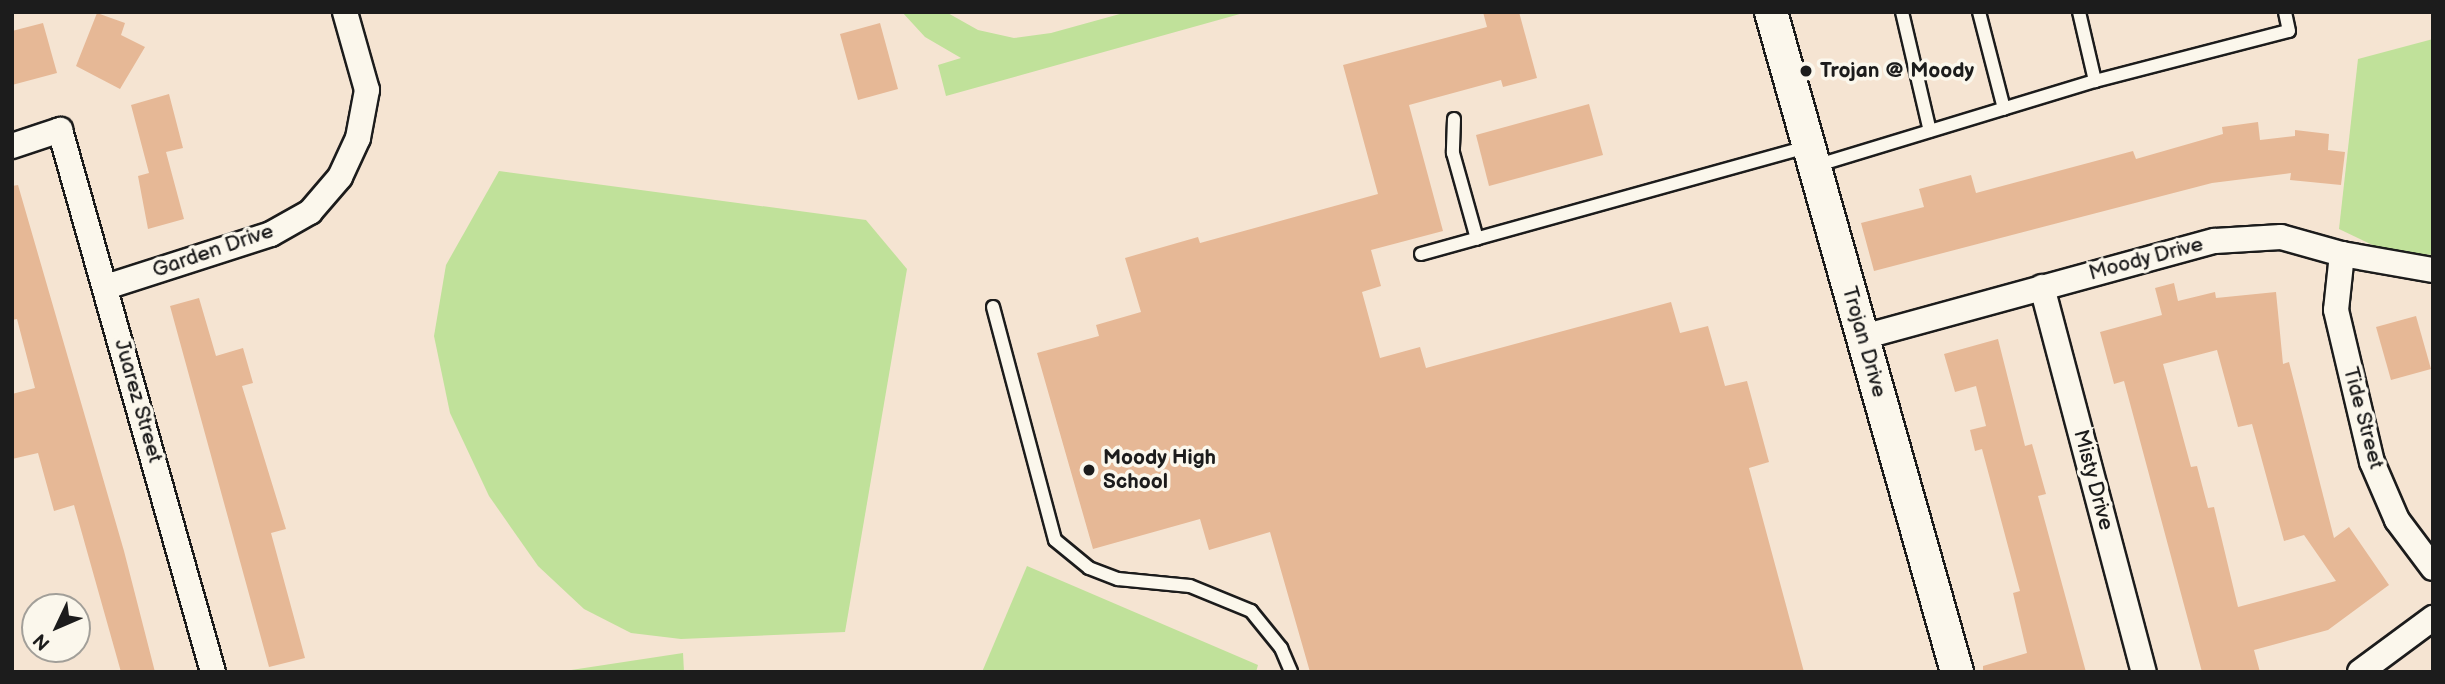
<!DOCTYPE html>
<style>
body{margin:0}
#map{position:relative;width:2445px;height:684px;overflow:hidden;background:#f5e4d2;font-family:"Balsamiq Sans",sans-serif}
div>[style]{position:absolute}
.green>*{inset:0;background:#c0e19a}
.building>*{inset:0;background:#e6b896}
.roads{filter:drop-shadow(2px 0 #1c1c1c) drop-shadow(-2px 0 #1c1c1c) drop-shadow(0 2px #1c1c1c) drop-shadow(0 -2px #1c1c1c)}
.service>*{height:12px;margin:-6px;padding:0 6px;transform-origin:6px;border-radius:6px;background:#fbf7ec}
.minor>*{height:24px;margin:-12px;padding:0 12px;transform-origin:12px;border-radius:12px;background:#fbf7ec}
.tertiary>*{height:32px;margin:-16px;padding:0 16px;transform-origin:16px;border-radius:16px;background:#fbf7ec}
.dots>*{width:19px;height:19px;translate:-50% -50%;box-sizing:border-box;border:4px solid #fbf7ec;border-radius:50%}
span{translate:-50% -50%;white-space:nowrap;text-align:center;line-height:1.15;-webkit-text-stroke:7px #fbf7ec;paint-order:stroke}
.poi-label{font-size:21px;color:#1c1c1c;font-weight:700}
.left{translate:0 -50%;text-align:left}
.street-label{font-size:21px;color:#1c1c1c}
.frame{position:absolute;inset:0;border:14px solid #1c1c1c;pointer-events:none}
.north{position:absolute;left:21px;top:593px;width:70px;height:70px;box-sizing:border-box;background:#fbf7ec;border:2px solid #a29f99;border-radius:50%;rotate:226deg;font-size:19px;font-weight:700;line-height:28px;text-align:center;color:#1c1c1c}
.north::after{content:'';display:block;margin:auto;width:24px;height:32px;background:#1c1c1c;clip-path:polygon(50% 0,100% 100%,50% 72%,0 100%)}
</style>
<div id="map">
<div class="green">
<i style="clip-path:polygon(902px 12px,946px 12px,978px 30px,1014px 38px,1051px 33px,1127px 12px,1247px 12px,946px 96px,938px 65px,961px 58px,925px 37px)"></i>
<i style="clip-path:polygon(2433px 39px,2433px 255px,2385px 251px,2339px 229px,2358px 59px)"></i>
<i style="clip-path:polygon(499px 171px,866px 220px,907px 269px,845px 632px,681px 639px,631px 633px,584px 609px,538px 566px,489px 496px,450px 413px,434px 336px,446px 265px)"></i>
<i style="clip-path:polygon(1027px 566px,1258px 665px,1256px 672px,982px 672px)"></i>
<i style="clip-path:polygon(683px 653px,684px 672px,558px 672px)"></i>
</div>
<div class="building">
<i style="clip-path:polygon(1483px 12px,1519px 12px,1537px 78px,1503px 87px,1501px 80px,1409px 105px,1443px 231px,1371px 250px,1381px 286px,1362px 292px,1380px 358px,1420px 347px,1426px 368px,1671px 302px,1680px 333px,1708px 326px,1725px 386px,1747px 381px,1769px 462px,1749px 468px,1804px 672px,1310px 672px,1270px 532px,1209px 550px,1200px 519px,1093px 549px,1037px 353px,1099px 336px,1096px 325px,1141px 312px,1125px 258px,1198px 237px,1200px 243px,1378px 194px,1343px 65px,1487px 27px)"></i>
<i style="clip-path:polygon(97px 13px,125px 23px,121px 35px,145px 47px,120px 89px,76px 66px)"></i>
<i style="clip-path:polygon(43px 23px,57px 73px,12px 85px,12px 31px)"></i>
<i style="clip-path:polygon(880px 23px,898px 89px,858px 100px,840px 34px)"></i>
<i style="clip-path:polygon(169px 94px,183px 148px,166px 152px,184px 219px,148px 229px,138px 176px,149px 173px,131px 105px)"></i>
<i style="clip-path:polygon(1589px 104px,1603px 155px,1489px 186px,1476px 135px)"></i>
<i style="clip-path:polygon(2258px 122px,2260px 140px,2295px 136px,2295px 130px,2329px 134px,2328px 150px,2345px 152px,2341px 185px,2290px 180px,2291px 173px,2212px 183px,1874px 271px,1861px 223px,1924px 207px,1919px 189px,1971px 175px,1976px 193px,2133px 151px,2136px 159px,2223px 134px,2222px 127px)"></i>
<i style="clip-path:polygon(18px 185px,124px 551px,155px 672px,121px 672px,74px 505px,54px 511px,38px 453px,12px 459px,12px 394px,35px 388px,17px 319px,12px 320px,12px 186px)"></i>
<i style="clip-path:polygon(evenodd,2174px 283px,2178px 301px,2215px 292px,2216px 298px,2276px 292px,2283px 364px,2289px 362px,2334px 538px,2349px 527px,2389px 585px,2328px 630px,2254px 650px,2260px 672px,2202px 672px,2124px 381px,2114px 384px,2100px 332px,2162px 315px,2155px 288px,2174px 283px,2217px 350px,2238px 427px,2252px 424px,2284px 541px,2304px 535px,2336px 581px,2238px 607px,2214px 507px,2208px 508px,2197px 466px,2191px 467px,2163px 364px,2217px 350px)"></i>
<i style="clip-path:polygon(199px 298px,216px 356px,243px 348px,253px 383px,242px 386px,286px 529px,271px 533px,305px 658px,269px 667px,170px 306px)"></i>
<i style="clip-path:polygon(2416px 316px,2431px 369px,2391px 380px,2376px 327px)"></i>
<i style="clip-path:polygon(1998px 339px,2025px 446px,2032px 444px,2046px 494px,2038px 496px,2086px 672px,1983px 672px,1983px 666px,2027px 653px,2013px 593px,2020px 591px,1982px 449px,1975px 451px,1970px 430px,1986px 426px,1976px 386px,1955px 392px,1944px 354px)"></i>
</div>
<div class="roads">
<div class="service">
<i style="left:1902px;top:12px;width:122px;rotate:76.8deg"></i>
<i style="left:1979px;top:12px;width:100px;rotate:75.5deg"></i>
<i style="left:2079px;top:12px;width:71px;rotate:76.9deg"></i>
<i style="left:1454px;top:119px;width:34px;rotate:92deg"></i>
<i style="left:1453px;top:153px;width:89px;rotate:74.4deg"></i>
<i style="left:1815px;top:166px;width:293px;rotate:-16.9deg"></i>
<i style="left:2095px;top:81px;width:200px;rotate:-14.5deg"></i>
<i style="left:2289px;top:31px;width:19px;rotate:-102deg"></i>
<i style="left:1421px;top:254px;width:402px;rotate:-15.5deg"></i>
<i style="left:993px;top:307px;width:241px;rotate:75.1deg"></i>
<i style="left:1055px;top:540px;width:44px;rotate:39.5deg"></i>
<i style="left:1089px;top:568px;width:31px;rotate:21deg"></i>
<i style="left:1118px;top:579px;width:72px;rotate:5.6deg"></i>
<i style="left:1190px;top:586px;width:66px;rotate:22.3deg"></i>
<i style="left:1251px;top:611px;width:48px;rotate:51deg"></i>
<i style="left:1281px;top:648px;width:26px;rotate:67deg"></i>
</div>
<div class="minor">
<i style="left:12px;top:146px;width:51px;rotate:-18.4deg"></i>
<i style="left:60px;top:130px;width:563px;rotate:74.24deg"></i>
<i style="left:2342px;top:254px;width:56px;rotate:96.1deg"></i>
<i style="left:2336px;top:310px;width:156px;rotate:76.7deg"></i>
<i style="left:2372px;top:462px;width:63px;rotate:66.7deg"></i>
<i style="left:2397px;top:520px;width:60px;rotate:53.1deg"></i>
<i style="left:106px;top:287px;width:173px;rotate:-17.8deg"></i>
<i style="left:271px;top:234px;width:45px;rotate:-29.4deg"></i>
<i style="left:310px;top:212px;width:46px;rotate:-49.4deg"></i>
<i style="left:340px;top:177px;width:43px;rotate:-65.2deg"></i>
<i style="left:358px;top:138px;width:49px;rotate:-79.4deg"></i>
<i style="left:367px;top:90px;width:81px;rotate:-105.8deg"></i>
<i style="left:2042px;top:287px;width:398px;rotate:75.2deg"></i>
<i style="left:1863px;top:337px;width:365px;rotate:-15.3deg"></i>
<i style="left:2215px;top:241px;width:66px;rotate:-3.5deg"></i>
<i style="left:2281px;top:237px;width:63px;rotate:15.6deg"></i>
<i style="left:2342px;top:254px;width:92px;rotate:10deg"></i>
<i style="left:2360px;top:672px;width:91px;rotate:-36.5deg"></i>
</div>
<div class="tertiary">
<i style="left:1771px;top:12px;width:686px;rotate:74.26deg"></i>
</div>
</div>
<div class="dots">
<i style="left:1806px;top:71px;background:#1c1c1c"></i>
<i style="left:1089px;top:470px;background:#1c1c1c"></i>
</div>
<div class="poi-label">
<span class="left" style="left:1820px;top:71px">Trojan @ Moody</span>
<span class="left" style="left:1103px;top:470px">Moody High<br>School</span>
</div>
<div class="street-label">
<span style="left:213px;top:251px;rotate:-19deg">Garden Drive</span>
<span style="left:2146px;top:259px;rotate:-15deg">Moody Drive</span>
<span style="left:1864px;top:342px;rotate:74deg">Trojan Drive</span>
<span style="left:138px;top:401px;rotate:74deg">Juarez Street</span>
<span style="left:2363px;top:418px;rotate:75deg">Tide Street</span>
<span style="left:2093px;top:480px;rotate:75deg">Misty Drive</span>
</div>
<div class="frame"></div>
<div class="north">N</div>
</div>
